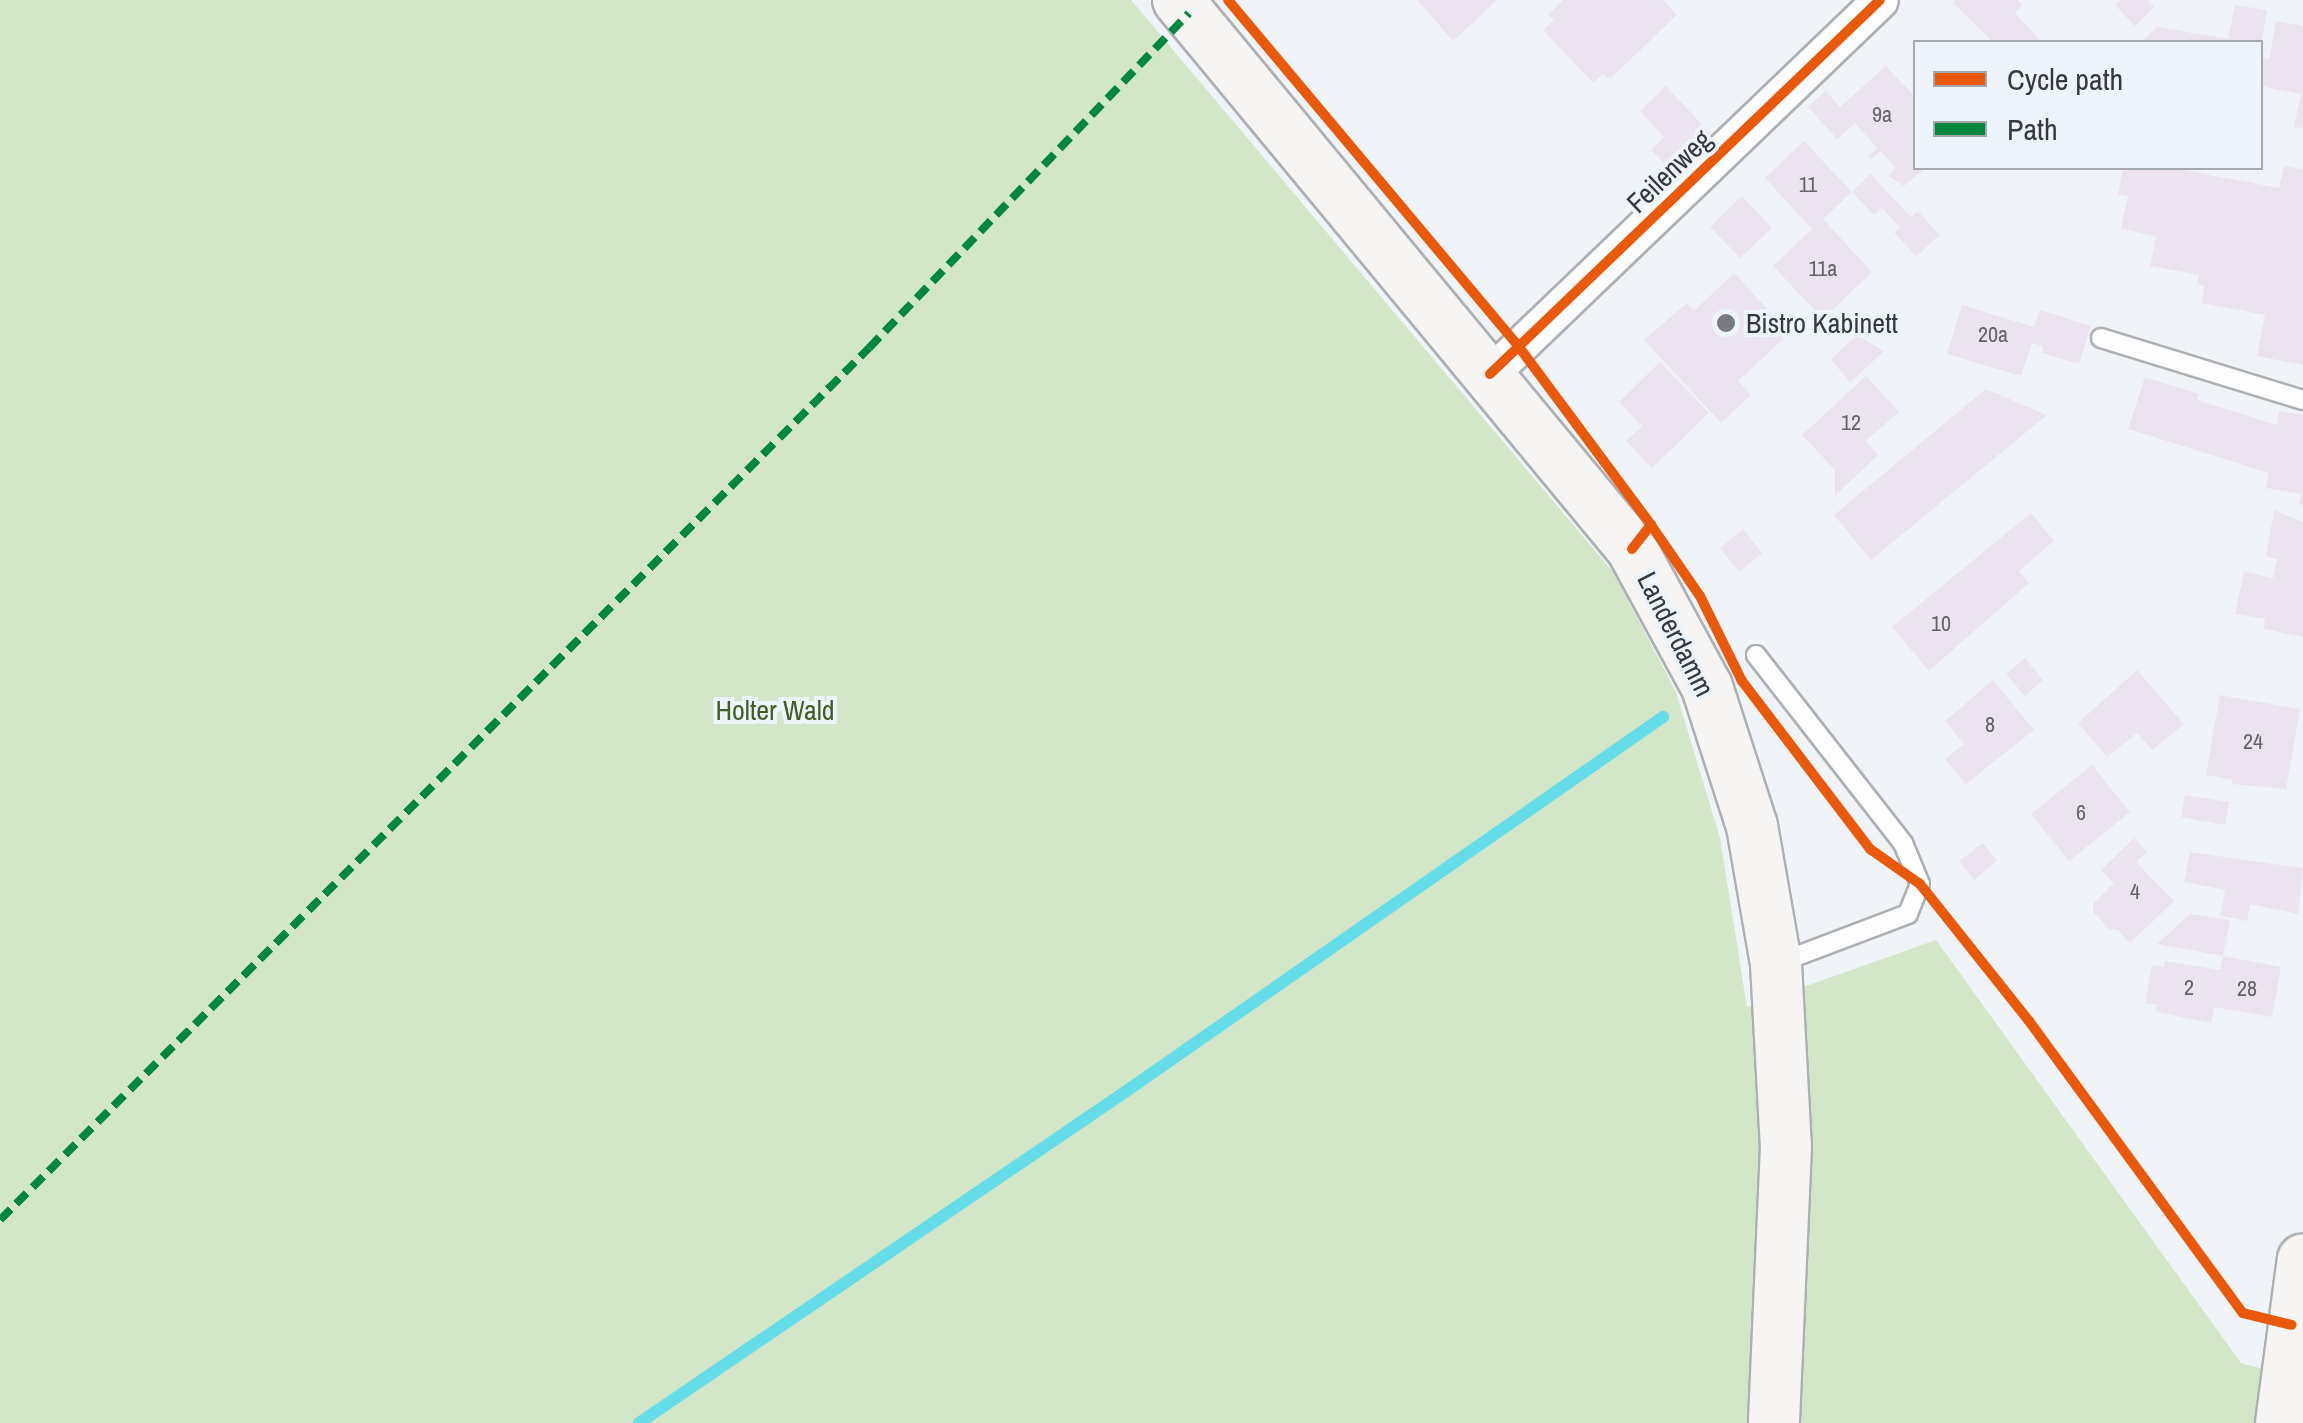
<!DOCTYPE html>
<style>
body{margin:0}
#map{position:relative;width:2303px;height:1423px;overflow:hidden;background:#f0f4f8;font-family:"Archivo Narrow",sans-serif}
div>[style]{position:absolute}
.green>*{inset:0;background:#d3e6ca}
.stream>*{height:12px;margin:-6px;padding:0 6px;transform-origin:6px;border-radius:6px;background:#65dde9}
.building>*{inset:0;background:#ece3f0}
.roads{filter:drop-shadow(2px 0 #adb0b3) drop-shadow(-2px 0 #adb0b3) drop-shadow(0 2px #adb0b3) drop-shadow(0 -2px #adb0b3)}
.service>*{height:18px;margin:-9px;padding:0 9px;transform-origin:9px;border-radius:9px;background:#fdfdfe}
.minor>*{height:35px;margin:-17.5px;padding:0 17.5px;transform-origin:17.5px;border-radius:17.5px;background:#fdfdfe}
.secondary>*{height:50px;margin:-25px;padding:0 25px;transform-origin:25px;border-radius:25px;background:#f7f5f4}
.quiet>*{height:8px;margin-top:-4px;transform-origin:0;background:repeating-linear-gradient(90deg,#00873e 0 15px,transparent 0 23px)}
.cycleway>*{height:10px;margin:-5px;padding:0 5px;transform-origin:5px;border-radius:5px;background:#e8590c}
.dots>*{width:28px;height:28px;translate:-50% -50%;box-sizing:border-box;border:5px solid #edf4fc;border-radius:50%}
span{translate:-50% -50%;white-space:nowrap;text-align:center;line-height:1.15;-webkit-text-stroke:8px #edf4fc;paint-order:stroke}
.number-label{font-size:22px;color:#646369}
.number-label span{-webkit-text-stroke-width:0}
.street-label{font-size:28px;color:#36383c}
.poi-label{font-size:28px;color:#36383c}
.left{translate:0 -50%;text-align:left}
.park-label{font-size:28px;color:#405e21}
.legend{position:absolute;left:1913px;top:40px;width:350px;height:130px;box-sizing:border-box;background:#edf4fc;border:2px solid #a4a9af;margin:0;padding:12px 18px;list-style:none;font-size:30px;color:#36383c}
.legend li{display:flex;align-items:center;gap:20px;height:50px}
.legend b{width:50px;border:2px solid #a4a9af}
</style>
<div id="map">
<div class="green">
<i style="clip-path:polygon(0 0,1131px 0,1613px 572px,1676px 692px,1720px 838px,1747px 1007px,1936px 940px,2241px 1363px,2300px 1379px,2303px 1423px,0 1423px)"></i>
</div>
<div class="stream">
<i style="left:639px;top:1423px;width:588px;rotate:-34.26deg"></i>
<i style="left:1125px;top:1092px;width:656px;rotate:-34.88deg"></i>
</div>
<div class="building">
<i style="clip-path:polygon(1417px 0,1497px 0,1453px 41px)"></i>
<i style="clip-path:polygon(1563px 0,1663px 0,1677px 15px,1610px 79px,1603px 74px,1593px 83px,1543px 30px,1554px 20px,1548px 15px)"></i>
<i style="clip-path:polygon(1955px 0,2018px 0,2022px 5px,2015px 13px,2042px 42px,1993px 42px,1953px 3px)"></i>
<i style="clip-path:polygon(2120px 0,2148px 0,2154px 7px,2135px 26px,2115px 5px)"></i>
<i style="clip-path:polygon(2235px 5px,2267px 10px,2262px 42px,2141px 42px,2157px 27px,2228px 39px)"></i>
<i style="clip-path:polygon(2276px 21px,2303px 26px,2303px 128px,2294px 127px,2301px 94px,2260px 86px,2260px 58px,2269px 60px)"></i>
<i style="clip-path:polygon(1886px 66px,1916px 98px,1916px 168px,1926px 168px,1904px 186px,1888px 176px,1896px 168px,1881px 151px,1871px 159px,1869px 156px,1877px 148px,1855px 123px,1837px 139px,1808px 107px,1826px 91px,1840px 107px)"></i>
<i style="clip-path:polygon(1666px 86px,1710px 133px,1670px 170px,1651px 150px,1664px 137px,1640px 111px)"></i>
<i style="clip-path:polygon(1804px 141px,1852px 192px,1823px 219px,1872px 272px,1823px 319px,1773px 266px,1812px 229px,1765px 178px)"></i>
<i style="clip-path:polygon(2284px 166px,2303px 169px,2303px 365px,2257px 356px,2265px 315px,2202px 303px,2204px 286px,2197px 284px,2199px 275px,2150px 266px,2156px 236px,2121px 229px,2128px 196px,2118px 194px,2123px 168px,2174px 168px,2279px 188px)"></i>
<i style="clip-path:polygon(1870px 174px,1911px 217px,1918px 211px,1939px 235px,1916px 257px,1894px 232px,1900px 227px,1882px 208px,1874px 215px,1852px 192px)"></i>
<i style="clip-path:polygon(1742px 196px,1772px 228px,1740px 258px,1710px 227px)"></i>
<i style="clip-path:polygon(1734px 273px,1790px 333px,1738px 381px,1751px 395px,1721px 423px,1644px 340px,1687px 303px,1694px 311px)"></i>
<i style="clip-path:polygon(1962px 305px,2034px 327px,2040px 310px,2091px 326px,2079px 364px,2043px 353px,2042px 346px,2032px 343px,2021px 376px,1947px 354px)"></i>
<i style="clip-path:polygon(1857px 335px,1884px 351px,1850px 383px,1831px 359px)"></i>
<i style="clip-path:polygon(1660px 362px,1709px 413px,1652px 468px,1626px 441px,1642px 426px,1619px 402px)"></i>
<i style="clip-path:polygon(1866px 376px,1899px 412px,1866px 441px,1878px 455px,1835px 496px,1835px 470px,1802px 435px)"></i>
<i style="clip-path:polygon(2145px 377px,2199px 394px,2197px 400px,2277px 425px,2279px 411px,2303px 415px,2303px 505px,2299px 504px,2301px 494px,2266px 488px,2269px 473px,2128px 429px)"></i>
<i style="clip-path:polygon(1986px 389px,2047px 415px,1871px 560px,1834px 515px)"></i>
<i style="clip-path:polygon(2274px 510px,2303px 522px,2303px 637px,2264px 629px,2265px 619px,2235px 614px,2244px 572px,2273px 578px,2277px 559px,2266px 556px)"></i>
<i style="clip-path:polygon(2031px 513px,2054px 541px,2019px 571px,2029px 583px,1929px 671px,1892px 627px)"></i>
<i style="clip-path:polygon(1743px 529px,1762px 553px,1739px 572px,1720px 548px)"></i>
<i style="clip-path:polygon(2025px 658px,2043px 680px,2025px 696px,2006px 674px)"></i>
<i style="clip-path:polygon(2137px 670px,2184px 724px,2152px 750px,2137px 733px,2107px 757px,2078px 723px)"></i>
<i style="clip-path:polygon(1993px 680px,2034px 730px,1966px 784px,1945px 759px,1964px 744px,1945px 721px)"></i>
<i style="clip-path:polygon(2220px 695px,2300px 709px,2286px 789px,2232px 784px,2233px 780px,2206px 775px)"></i>
<i style="clip-path:polygon(2092px 765px,2130px 812px,2069px 861px,2031px 814px)"></i>
<i style="clip-path:polygon(2185px 795px,2229px 802px,2225px 825px,2181px 817px)"></i>
<i style="clip-path:polygon(2134px 838px,2147px 852px,2136px 862px,2174px 901px,2130px 943px,2118px 930px,2109px 929px,2093px 912px,2093px 904px,2114px 883px,2101px 870px)"></i>
<i style="clip-path:polygon(1983px 843px,1997px 861px,1974px 880px,1959px 861px)"></i>
<i style="clip-path:polygon(2190px 852px,2303px 868px,2298px 914px,2250px 904px,2247px 921px,2220px 916px,2225px 890px,2184px 882px)"></i>
<i style="clip-path:polygon(2190px 914px,2230px 920px,2223px 956px,2281px 967px,2272px 1017px,2214px 1007px,2211px 1023px,2156px 1012px,2157px 1005px,2145px 1003px,2152px 965px,2164px 967px,2165px 961px,2220px 970px,2223px 956px,2157px 944px)"></i>
</div>
<div class="roads">
<div class="service">
<i style="left:2101px;top:338px;width:211px;rotate:17.1deg"></i>
<i style="left:1756px;top:655px;width:239px;rotate:52deg"></i>
<i style="left:1903px;top:843px;width:44px;rotate:67.5deg"></i>
<i style="left:1920px;top:884px;width:32px;rotate:112deg"></i>
<i style="left:1908px;top:914px;width:136px;rotate:159.3deg"></i>
</div>
<div class="minor">
<i style="left:1490px;top:374px;width:540px;rotate:-43.8deg"></i>
</div>
<div class="secondary">
<i style="left:1178px;top:0;width:712px;rotate:50.41deg"></i>
<i style="left:1632px;top:549px;width:157px;rotate:61.5deg"></i>
<i style="left:1707px;top:687px;width:146px;rotate:72.1deg"></i>
<i style="left:1752px;top:826px;width:140px;rotate:80.1deg"></i>
<i style="left:1776px;top:964px;width:182px;rotate:86.9deg"></i>
<i style="left:1786px;top:1146px;width:277px;rotate:92.5deg"></i>
<i style="left:2281px;top:1423px;width:165px;rotate:-82.4deg"></i>
</div>
</div>
<div class="quiet">
<i style="left:0;top:1220px;width:1231px;rotate:-45.1deg"></i>
<i style="left:869px;top:348px;width:463px;rotate:-46.3deg"></i>
</div>
<div class="cycleway">
<i style="left:1228px;top:0;width:453px;rotate:50deg"></i>
<i style="left:1519px;top:347px;width:222px;rotate:53.4deg"></i>
<i style="left:1490px;top:374px;width:540px;rotate:-43.8deg"></i>
<i style="left:1632px;top:549px;width:31px;rotate:-52deg"></i>
<i style="left:1651px;top:525px;width:86px;rotate:55.4deg"></i>
<i style="left:1700px;top:596px;width:95px;rotate:63.7deg"></i>
<i style="left:1742px;top:681px;width:211px;rotate:52.7deg"></i>
<i style="left:1870px;top:849px;width:61px;rotate:35deg"></i>
<i style="left:1920px;top:884px;width:175px;rotate:51.5deg"></i>
<i style="left:2029px;top:1021px;width:362px;rotate:53.8deg"></i>
<i style="left:2243px;top:1313px;width:50px;rotate:13.8deg"></i>
</div>
<div class="dots">
<i style="left:1726px;top:323px;background:#777a7e"></i>
</div>
<div class="number-label">
<span style="left:1882px;top:115px">9a</span>
<span style="left:1808px;top:185px">11</span>
<span style="left:1823px;top:269px">11a</span>
<span style="left:1993px;top:335px">20a</span>
<span style="left:1851px;top:423px">12</span>
<span style="left:1941px;top:624px">10</span>
<span style="left:1990px;top:725px">8</span>
<span style="left:2253px;top:742px">24</span>
<span style="left:2081px;top:813px">6</span>
<span style="left:2135px;top:892px">4</span>
<span style="left:2189px;top:988px">2</span>
<span style="left:2247px;top:989px">28</span>
</div>
<div class="street-label">
<span style="left:1669px;top:171px;rotate:-44deg">Feilenweg</span>
<span style="left:1676px;top:634px;rotate:63deg">Landerdamm</span>
</div>
<div class="poi-label">
<span class="left" style="left:1746px;top:323px">Bistro Kabinett</span>
</div>
<div class="park-label">
<span style="left:775px;top:710px">Holter Wald</span>
</div>
<ul class="legend">
<li><b style="height:12px;background:#e8590c"></b>Cycle path</li>
<li><b style="height:12px;background:#00873e"></b>Path</li>
</ul>
</div>
